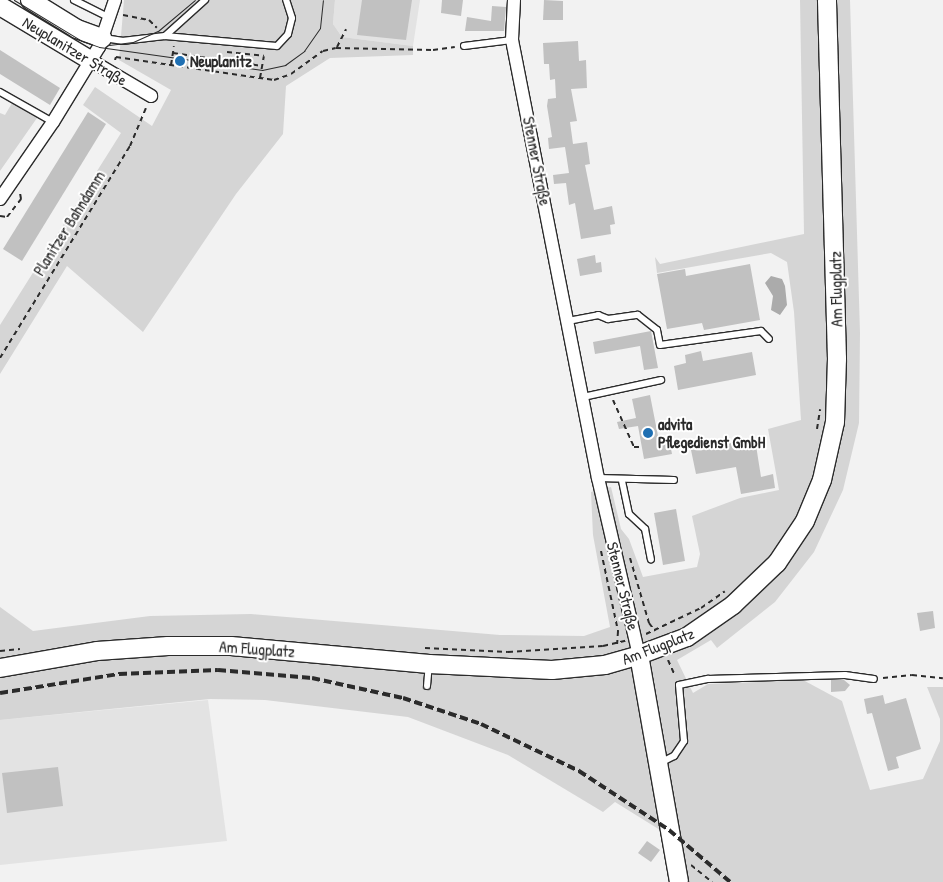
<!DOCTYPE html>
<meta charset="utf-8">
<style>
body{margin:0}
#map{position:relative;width:943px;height:882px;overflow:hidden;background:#f2f2f2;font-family:"Patrick Hand",sans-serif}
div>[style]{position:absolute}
.built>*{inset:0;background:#e3e3e3}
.green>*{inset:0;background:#d5d5d5}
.water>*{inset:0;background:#ababab}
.building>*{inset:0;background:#c1c1c1}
.path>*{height:2px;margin-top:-1px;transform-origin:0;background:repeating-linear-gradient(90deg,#2b2b2b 0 5px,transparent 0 9px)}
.roads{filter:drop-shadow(1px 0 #2b2b2b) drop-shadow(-1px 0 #2b2b2b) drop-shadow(0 1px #2b2b2b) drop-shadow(0 -1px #2b2b2b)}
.lane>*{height:6px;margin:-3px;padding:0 3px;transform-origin:3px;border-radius:3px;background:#fff}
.street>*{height:12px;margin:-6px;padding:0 6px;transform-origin:6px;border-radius:6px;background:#fff}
.secondary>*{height:18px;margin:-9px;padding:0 9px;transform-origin:9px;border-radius:9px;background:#fff}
.tram>*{height:1px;margin:-0.5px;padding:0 0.5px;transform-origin:0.5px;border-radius:0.5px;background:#2b2b2b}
.rail>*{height:4px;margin-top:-2px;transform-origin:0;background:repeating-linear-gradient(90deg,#2b2b2b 0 8px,transparent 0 12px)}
.dots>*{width:14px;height:14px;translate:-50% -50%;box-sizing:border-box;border:2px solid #fff;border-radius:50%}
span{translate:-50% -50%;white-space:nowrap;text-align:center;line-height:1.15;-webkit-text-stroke:4px #fff;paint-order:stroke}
.street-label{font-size:16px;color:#2b2b2b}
.poi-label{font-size:16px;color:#2b2b2b;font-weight:700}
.left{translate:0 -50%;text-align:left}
</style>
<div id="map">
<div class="built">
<i style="clip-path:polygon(335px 0,420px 0,413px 46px,342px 37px,333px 24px)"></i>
<i style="clip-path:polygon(208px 700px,227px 841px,0 865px,0 720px)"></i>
</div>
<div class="green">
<i style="clip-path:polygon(124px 0,335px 0,333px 24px,342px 37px,413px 46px,413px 55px,330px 58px,286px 86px,283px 134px,236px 194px,143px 332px,67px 266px,0 374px,0 325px,121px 133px,83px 105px,95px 87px,152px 126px,171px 90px,119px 60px)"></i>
<i style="clip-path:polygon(800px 0,850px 0,860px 333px,859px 423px,843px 490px,814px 552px,775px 602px,717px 648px,711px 640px,677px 660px,693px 693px,708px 684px,803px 680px,842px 701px,870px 790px,923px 779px,940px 741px,940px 719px,927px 687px,943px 687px,943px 882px,689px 882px,681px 843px,615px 802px,603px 812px,508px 755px,408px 717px,265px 700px,210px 699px,0 720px,0 607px,33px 631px,150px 616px,251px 614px,500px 635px,584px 636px,610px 627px,593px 535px,591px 492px,611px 487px,621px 529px,629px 539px,643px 577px,697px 567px,700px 554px,692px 516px,740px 498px,779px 490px,768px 429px,801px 420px,794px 312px,787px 262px,771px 253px,657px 273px,655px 257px,660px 264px,804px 234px)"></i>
<i style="clip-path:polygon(12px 103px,37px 118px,0 171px,0 113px,5px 115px)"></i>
</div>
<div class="water">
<i style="clip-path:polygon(771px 276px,782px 279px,785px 286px,787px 305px,780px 315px,771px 310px,773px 296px,765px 283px)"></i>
</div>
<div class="building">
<i style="clip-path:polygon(362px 0,412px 0,406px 40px,357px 35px)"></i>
<i style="clip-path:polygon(442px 0,463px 0,461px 16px,441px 13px)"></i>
<i style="clip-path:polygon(544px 0,563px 1px,563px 20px,543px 20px)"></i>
<i style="clip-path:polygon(492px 6px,506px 7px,504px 31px,465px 31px,467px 17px,491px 21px)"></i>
<i style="clip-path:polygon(578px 41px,579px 61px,586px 60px,587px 88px,571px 89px,577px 121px,570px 122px,573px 144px,587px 142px,590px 164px,585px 165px,594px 210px,612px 206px,615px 224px,610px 225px,611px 234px,581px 239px,575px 203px,569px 205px,566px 183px,554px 184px,553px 175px,569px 173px,565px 147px,549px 149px,548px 138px,552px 137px,547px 106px,548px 99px,556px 98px,555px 79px,550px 80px,549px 64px,544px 64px,543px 43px)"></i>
<i style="clip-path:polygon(0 50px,60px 88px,50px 105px,0 74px)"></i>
<i style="clip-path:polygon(88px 112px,106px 124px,22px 261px,3px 249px)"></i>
<i style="clip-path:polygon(595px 255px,596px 263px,601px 262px,602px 272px,580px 276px,577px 259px)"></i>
<i style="clip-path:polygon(750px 264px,760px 320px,704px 330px,702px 323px,667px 329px,657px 274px,685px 269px,686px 276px)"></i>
<i style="clip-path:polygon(651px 331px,658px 368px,644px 370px,640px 346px,595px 354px,593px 342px)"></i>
<i style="clip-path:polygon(701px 351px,703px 361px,752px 352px,756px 375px,678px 390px,674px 366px,686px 363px,685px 355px)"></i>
<i style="clip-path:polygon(650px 395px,659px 441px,669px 439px,672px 454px,644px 459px,638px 426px,619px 429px,617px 422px,636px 418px,632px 399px)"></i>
<i style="clip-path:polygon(755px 439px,761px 477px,773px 474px,775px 488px,741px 494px,736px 467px,696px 474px,691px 450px)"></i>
<i style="clip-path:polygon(676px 509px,685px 561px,663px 565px,654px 513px)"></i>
<i style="clip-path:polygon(933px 611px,935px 628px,920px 631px,917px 613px)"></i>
<i style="clip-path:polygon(831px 680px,844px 680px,850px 685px,845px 691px,831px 692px)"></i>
<i style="clip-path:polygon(883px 695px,885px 704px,906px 698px,921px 749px,896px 757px,899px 768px,888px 771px,872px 713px,867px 714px,864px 699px)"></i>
<i style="clip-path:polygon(58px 767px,63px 806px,7px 813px,2px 773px)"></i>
<i style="clip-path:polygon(647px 841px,660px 850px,651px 862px,638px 853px)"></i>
</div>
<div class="path">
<i style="left:123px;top:15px;width:26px;rotate:11deg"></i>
<i style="left:149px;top:20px;width:11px;rotate:45deg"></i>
<i style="left:337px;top:47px;width:20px;rotate:-63deg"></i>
<i style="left:227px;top:52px;width:37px;rotate:6deg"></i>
<i style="left:173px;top:53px;width:90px;rotate:8.3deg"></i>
<i style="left:115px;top:60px;width:3px;rotate:-72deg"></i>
<i style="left:116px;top:57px;width:160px;rotate:8.3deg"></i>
<i style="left:274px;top:80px;width:18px;rotate:-19deg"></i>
<i style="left:291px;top:74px;width:39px;rotate:-36deg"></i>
<i style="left:323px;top:51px;width:13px;rotate:-13deg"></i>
<i style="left:336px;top:48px;width:97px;rotate:1.2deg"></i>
<i style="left:433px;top:50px;width:22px;rotate:-8deg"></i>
<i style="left:171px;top:65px;width:19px;rotate:-81deg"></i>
<i style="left:260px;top:78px;width:22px;rotate:-80deg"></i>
<i style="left:0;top:216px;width:7px;rotate:8deg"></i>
<i style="left:7px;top:217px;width:23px;rotate:-52deg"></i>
<i style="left:21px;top:199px;width:6px;rotate:-99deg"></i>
<i style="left:0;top:358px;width:249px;rotate:-58.5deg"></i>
<i style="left:130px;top:146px;width:41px;rotate:-67.2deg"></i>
<i style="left:613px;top:400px;width:51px;rotate:65.9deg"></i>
<i style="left:634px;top:447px;width:8px"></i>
<i style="left:817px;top:429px;width:20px;rotate:-81deg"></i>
<i style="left:601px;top:551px;width:82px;rotate:78deg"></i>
<i style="left:618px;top:631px;width:13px;rotate:94deg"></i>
<i style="left:630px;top:558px;width:68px;rotate:73.7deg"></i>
<i style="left:649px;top:623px;width:10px;rotate:53deg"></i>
<i style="left:646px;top:634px;width:61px;rotate:-25.3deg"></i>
<i style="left:701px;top:608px;width:29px;rotate:-35deg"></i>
<i style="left:425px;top:648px;width:83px;rotate:2.8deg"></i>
<i style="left:508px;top:652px;width:95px;rotate:-3.6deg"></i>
<i style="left:603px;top:646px;width:23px;rotate:-13deg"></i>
<i style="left:0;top:651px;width:20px;rotate:-6deg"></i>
<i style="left:668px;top:660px;width:17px;rotate:66deg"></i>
<i style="left:883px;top:678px;width:29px;rotate:-6deg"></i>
<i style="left:912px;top:675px;width:31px;rotate:6deg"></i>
<i style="left:691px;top:865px;width:27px;rotate:39deg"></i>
</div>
<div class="roads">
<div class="lane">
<i style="left:74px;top:0;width:40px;rotate:26.6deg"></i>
<i style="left:165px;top:36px;width:54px;rotate:-42deg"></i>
<i style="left:104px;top:38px;width:18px;rotate:9deg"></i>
<i style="left:122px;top:41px;width:43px;rotate:-6.6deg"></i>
<i style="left:165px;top:36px;width:112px;rotate:5.1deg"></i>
<i style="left:277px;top:46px;width:16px;rotate:-47deg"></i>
<i style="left:288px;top:34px;width:16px;rotate:-76deg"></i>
<i style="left:292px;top:18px;width:19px;rotate:-108deg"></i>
<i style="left:464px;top:46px;width:48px;rotate:-7.1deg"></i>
<i style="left:0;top:92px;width:61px;rotate:29.5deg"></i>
<i style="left:568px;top:321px;width:31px;rotate:-11deg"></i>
<i style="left:598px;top:315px;width:11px;rotate:22deg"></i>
<i style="left:608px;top:319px;width:30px;rotate:-8deg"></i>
<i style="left:638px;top:315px;width:24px;rotate:38deg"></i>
<i style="left:657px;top:330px;width:15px;rotate:79deg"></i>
<i style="left:660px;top:345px;width:102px;rotate:-7.9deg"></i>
<i style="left:761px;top:331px;width:11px;rotate:45deg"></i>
<i style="left:583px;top:397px;width:80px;rotate:-12.3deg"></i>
<i style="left:598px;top:478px;width:76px;rotate:1.5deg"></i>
<i style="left:622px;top:481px;width:34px;rotate:78deg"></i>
<i style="left:629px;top:514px;width:22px;rotate:43deg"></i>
<i style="left:645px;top:529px;width:31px;rotate:79deg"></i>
<i style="left:427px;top:686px;width:21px;rotate:-85deg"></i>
<i style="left:660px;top:763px;width:16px;rotate:-27deg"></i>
<i style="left:674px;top:756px;width:18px;rotate:-56deg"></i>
<i style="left:684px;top:741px;width:56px;rotate:-95.1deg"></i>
<i style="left:679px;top:685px;width:30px;rotate:-12deg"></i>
<i style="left:708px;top:679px;width:137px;rotate:-1.7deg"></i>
<i style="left:845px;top:675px;width:29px;rotate:8deg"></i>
</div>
<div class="street">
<i style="left:514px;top:0;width:40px;rotate:92.9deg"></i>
<i style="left:512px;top:40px;width:446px;rotate:78.9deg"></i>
<i style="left:598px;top:478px;width:182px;rotate:77deg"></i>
<i style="left:90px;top:60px;width:71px;rotate:30.5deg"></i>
<i style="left:0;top:199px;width:93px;rotate:-55.5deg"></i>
<i style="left:53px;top:122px;width:88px;rotate:-58.5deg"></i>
<i style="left:99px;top:47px;width:50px;rotate:-71.2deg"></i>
</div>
<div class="secondary">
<i style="left:30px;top:0;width:55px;rotate:31.7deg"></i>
<i style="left:77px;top:29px;width:27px;rotate:20deg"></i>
<i style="left:0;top:6px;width:105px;rotate:31deg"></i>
<i style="left:639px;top:655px;width:230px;rotate:80deg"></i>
<i style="left:0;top:668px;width:98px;rotate:-9.9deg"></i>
<i style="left:97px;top:651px;width:71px;rotate:-4deg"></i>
<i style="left:168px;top:646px;width:63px"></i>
<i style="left:231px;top:646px;width:199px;rotate:5.2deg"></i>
<i style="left:429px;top:664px;width:123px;rotate:2.8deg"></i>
<i style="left:552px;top:670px;width:53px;rotate:-5.4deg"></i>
<i style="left:605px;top:665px;width:35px;rotate:-16deg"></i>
<i style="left:639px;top:655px;width:51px;rotate:-20.6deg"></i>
<i style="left:687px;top:637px;width:56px;rotate:-34.8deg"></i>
<i style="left:733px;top:605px;width:61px;rotate:-43.7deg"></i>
<i style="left:777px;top:563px;width:50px;rotate:-56.3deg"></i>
<i style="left:805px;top:521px;width:44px;rotate:-67.5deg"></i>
<i style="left:822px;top:480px;width:59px;rotate:-77.4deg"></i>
<i style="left:835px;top:422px;width:63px;rotate:-88.2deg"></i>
<i style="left:837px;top:359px;width:359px;rotate:-91.6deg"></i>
</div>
</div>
<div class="tram">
<i style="left:14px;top:0;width:79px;rotate:31.1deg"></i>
<i style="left:82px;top:41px;width:18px;rotate:19deg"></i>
<i style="left:99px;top:47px;width:165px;rotate:8deg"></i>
<i style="left:262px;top:70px;width:24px;rotate:-12deg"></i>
<i style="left:285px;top:65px;width:24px;rotate:-36deg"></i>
<i style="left:304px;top:51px;width:28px;rotate:-55deg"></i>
<i style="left:320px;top:28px;width:28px;rotate:-84deg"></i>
<i style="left:109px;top:45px;width:24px;rotate:-7deg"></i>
<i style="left:133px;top:42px;width:27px;rotate:-24deg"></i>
<i style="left:158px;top:31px;width:48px;rotate:-40deg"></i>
</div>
<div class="rail">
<i style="left:0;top:693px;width:121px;rotate:-9.1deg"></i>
<i style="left:119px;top:674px;width:99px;rotate:-2.3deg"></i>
<i style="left:218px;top:670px;width:94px;rotate:4.9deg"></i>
<i style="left:312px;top:678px;width:93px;rotate:12.4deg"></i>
<i style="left:403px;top:698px;width:82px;rotate:18.4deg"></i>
<i style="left:481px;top:724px;width:109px;rotate:25.6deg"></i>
<i style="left:579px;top:771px;width:108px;rotate:33.2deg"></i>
<i style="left:669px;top:830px;width:80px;rotate:40.4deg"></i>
</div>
<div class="dots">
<i style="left:180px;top:61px;background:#1f6fb2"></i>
<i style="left:648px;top:433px;background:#1f6fb2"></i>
</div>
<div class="street-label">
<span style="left:75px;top:51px;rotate:31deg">Neuplanitzer Straße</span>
<span style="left:537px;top:161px;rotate:79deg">Stenner Straße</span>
<span style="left:69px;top:223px;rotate:-58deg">Planitzer Bahndamm</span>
<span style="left:836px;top:289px;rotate:-91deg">Am Flugplatz</span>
<span style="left:623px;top:586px;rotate:76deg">Stenner Straße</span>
<span style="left:658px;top:646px;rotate:-21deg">Am Flugplatz</span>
<span style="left:257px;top:649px;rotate:4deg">Am Flugplatz</span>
</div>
<div class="poi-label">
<span class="left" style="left:190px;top:61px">Neuplanitz</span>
<span class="left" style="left:658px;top:433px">advita<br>Pflegedienst GmbH</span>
</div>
</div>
